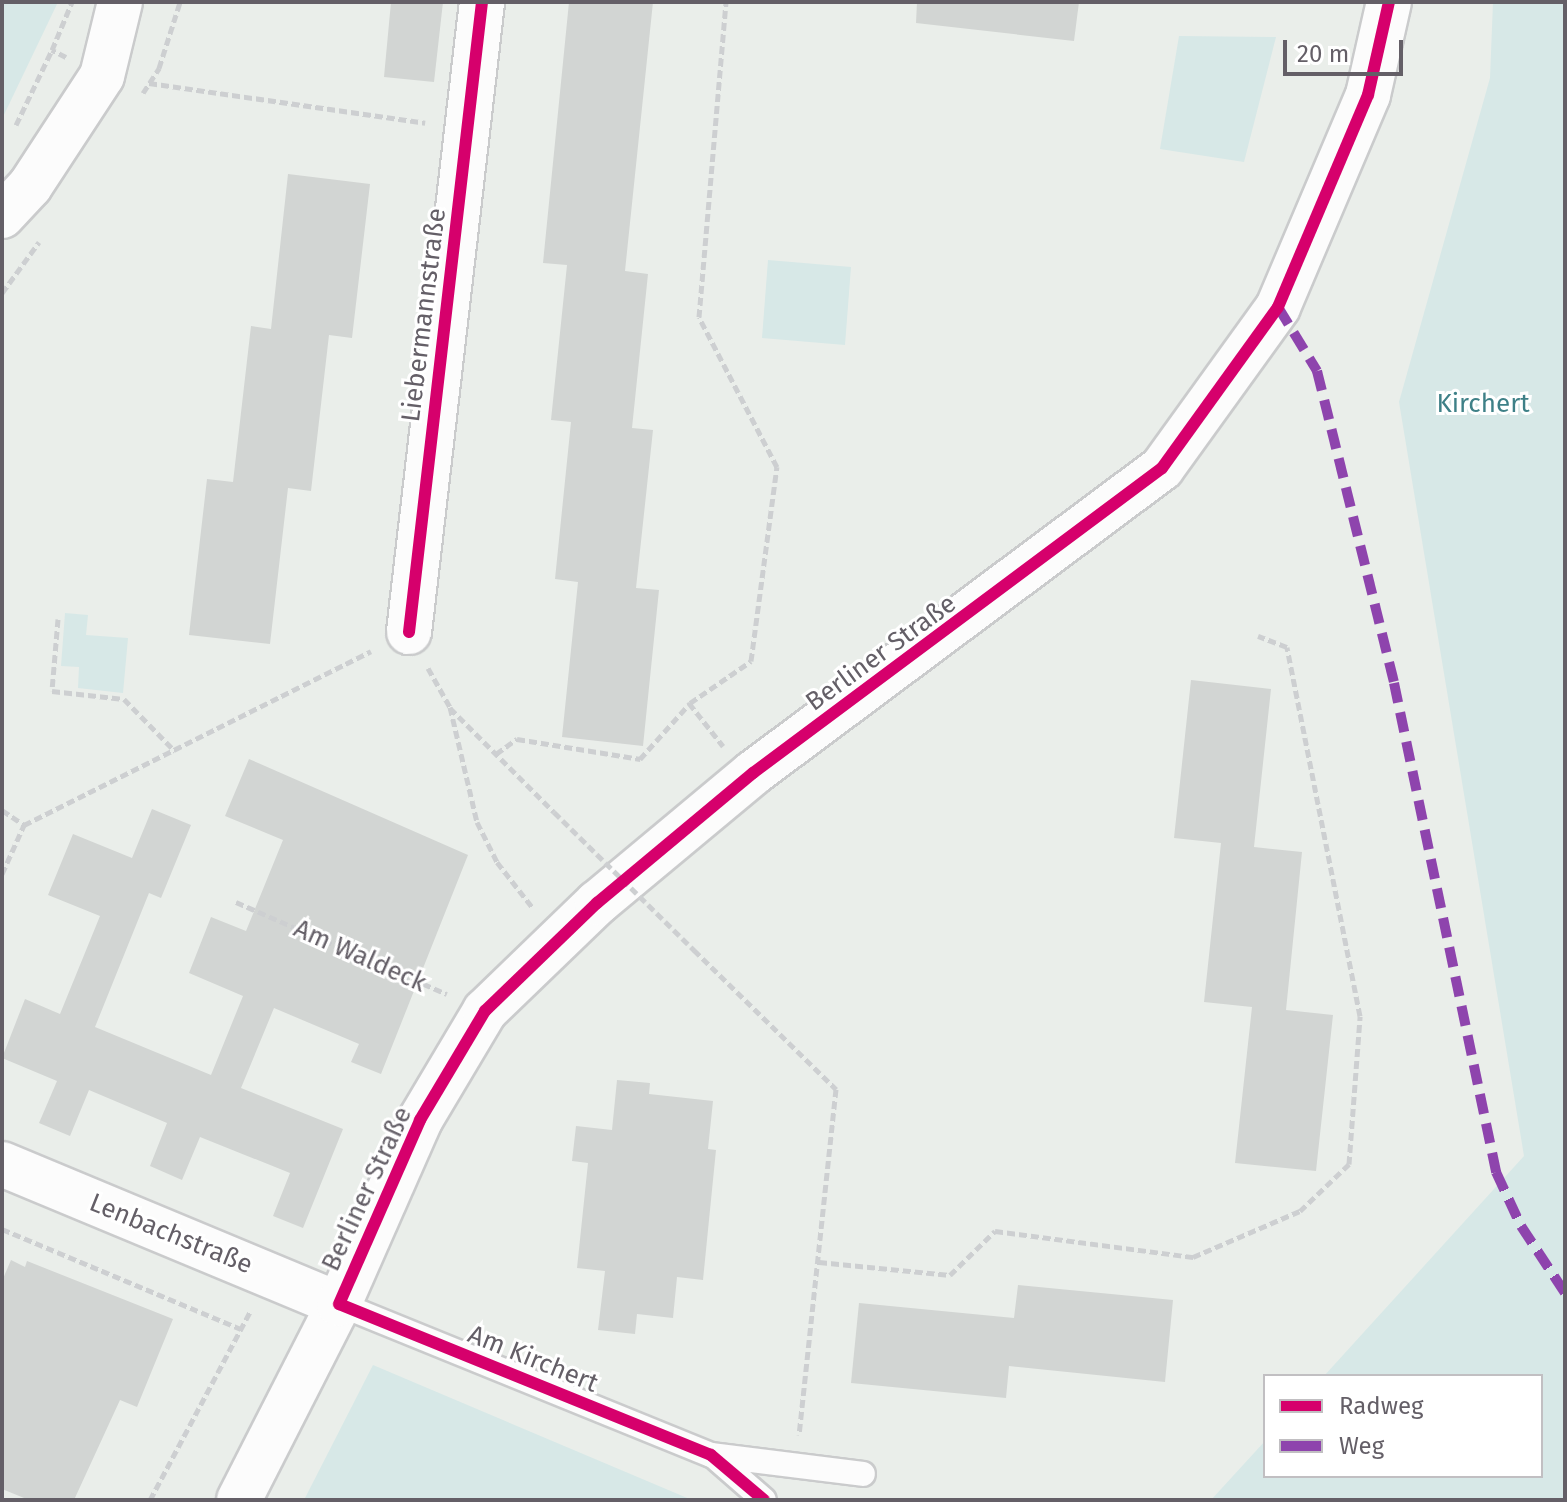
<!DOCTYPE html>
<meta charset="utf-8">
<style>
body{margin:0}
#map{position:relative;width:1567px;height:1502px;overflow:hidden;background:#eaeeea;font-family:"Fira Sans",sans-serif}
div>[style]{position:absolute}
.green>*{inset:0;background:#d7e8e7}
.building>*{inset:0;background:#d2d5d3}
.path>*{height:5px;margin-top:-2.5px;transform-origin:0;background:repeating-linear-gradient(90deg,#cdcfd1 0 8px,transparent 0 12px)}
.roads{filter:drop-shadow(2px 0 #cacbcc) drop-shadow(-2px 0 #cacbcc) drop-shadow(0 2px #cacbcc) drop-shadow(0 -2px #cacbcc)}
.lane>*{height:24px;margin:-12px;padding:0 12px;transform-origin:12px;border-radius:12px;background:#fcfcfc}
.street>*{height:44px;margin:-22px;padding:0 22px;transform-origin:22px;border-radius:22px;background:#fcfcfc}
.path-bridge>*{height:5px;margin-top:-2.5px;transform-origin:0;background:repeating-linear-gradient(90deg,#cdcfd1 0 8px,transparent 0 12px)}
.quiet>*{height:10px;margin-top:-5px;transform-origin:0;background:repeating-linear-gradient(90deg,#8e44ad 0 20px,transparent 0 30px)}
.cycleway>*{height:12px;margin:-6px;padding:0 6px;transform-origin:6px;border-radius:6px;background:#d6006c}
span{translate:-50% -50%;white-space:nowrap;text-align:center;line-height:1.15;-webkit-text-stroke:6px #fff;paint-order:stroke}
.street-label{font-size:26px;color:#645f67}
.park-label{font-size:26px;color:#3e8087}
.frame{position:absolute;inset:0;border:4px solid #645f67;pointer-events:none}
.legend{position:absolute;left:1263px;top:1374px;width:280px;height:104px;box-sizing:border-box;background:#fff;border:2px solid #c1bfc2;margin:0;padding:10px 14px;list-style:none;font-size:24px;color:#645f67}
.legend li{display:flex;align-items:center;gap:16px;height:40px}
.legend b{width:40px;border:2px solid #c1bfc2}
.scale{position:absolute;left:1283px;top:40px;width:120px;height:36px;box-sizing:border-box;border:4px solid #645f67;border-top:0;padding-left:10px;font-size:24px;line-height:28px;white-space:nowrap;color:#645f67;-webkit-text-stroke:6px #fff;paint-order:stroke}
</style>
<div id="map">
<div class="green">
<i style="clip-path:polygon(2px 2px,58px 2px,2px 119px)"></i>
<i style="clip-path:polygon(1493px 2px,1565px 2px,1565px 1500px,1211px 1500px,1265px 1441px,1265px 1476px,1541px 1476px,1541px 1376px,1324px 1376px,1524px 1156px,1399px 402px,1490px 78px)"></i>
<i style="clip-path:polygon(1179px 36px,1276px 37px,1244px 162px,1160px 149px)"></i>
<i style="clip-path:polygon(768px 260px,851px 267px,845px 345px,762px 338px)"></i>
<i style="clip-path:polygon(65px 613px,88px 615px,86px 635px,128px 638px,123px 693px,78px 688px,79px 667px,61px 666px)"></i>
<i style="clip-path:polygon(373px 1365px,692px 1500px,304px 1500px)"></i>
</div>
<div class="building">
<i style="clip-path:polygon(391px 2px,443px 2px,434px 82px,384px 77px)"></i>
<i style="clip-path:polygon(569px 2px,653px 2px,625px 271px,648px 274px,632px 428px,653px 430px,636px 588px,659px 590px,643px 746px,562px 737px,578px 582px,555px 579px,571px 422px,551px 420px,567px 265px,543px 263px)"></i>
<i style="clip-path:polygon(917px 2px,1079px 2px,1074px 41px,916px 23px)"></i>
<i style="clip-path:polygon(288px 174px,370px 184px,352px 338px,329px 335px,311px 491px,288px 488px,270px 644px,189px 635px,207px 479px,233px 482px,251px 326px,271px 329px)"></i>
<i style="clip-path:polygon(1191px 680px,1271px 689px,1254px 847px,1302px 852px,1286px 1010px,1333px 1015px,1316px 1171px,1235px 1163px,1252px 1007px,1204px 1002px,1221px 843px,1174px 838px)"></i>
<i style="clip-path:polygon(249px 759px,468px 855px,381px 1074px,351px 1062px,359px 1044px,274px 1008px,241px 1088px,343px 1129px,303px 1228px,273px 1216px,290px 1173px,200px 1137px,182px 1180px,150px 1166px,167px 1123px,89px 1090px,70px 1136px,39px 1123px,57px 1081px,2px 1058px,25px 999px,60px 1014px,100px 916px,48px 895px,73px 834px,132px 858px,152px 809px,191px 825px,161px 898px,149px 893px,95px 1027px,211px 1075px,243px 996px,189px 973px,211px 917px,246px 931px,283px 840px,225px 816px)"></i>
<i style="clip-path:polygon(617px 1080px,650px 1083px,649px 1094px,713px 1101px,708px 1149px,716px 1150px,703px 1280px,677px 1277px,673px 1318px,637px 1314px,635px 1334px,598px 1330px,605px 1271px,577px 1268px,588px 1163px,572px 1161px,576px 1126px,612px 1130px)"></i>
<i style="clip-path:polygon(11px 1260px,25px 1267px,27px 1261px,173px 1319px,137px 1407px,120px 1400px,74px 1500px,29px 1500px,2px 1489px,2px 1281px)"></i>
<i style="clip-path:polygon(1018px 1285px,1173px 1300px,1165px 1382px,1009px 1366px,1006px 1398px,851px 1383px,859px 1303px,1014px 1318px)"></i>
</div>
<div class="path">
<i style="left:66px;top:57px;width:16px;rotate:-153deg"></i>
<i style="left:52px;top:50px;width:52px;rotate:-67.4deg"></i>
<i style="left:149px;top:83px;width:279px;rotate:8.2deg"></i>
<i style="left:143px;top:93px;width:30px;rotate:-57deg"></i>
<i style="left:159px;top:68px;width:69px;rotate:-72.3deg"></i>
<i style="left:16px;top:125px;width:83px;rotate:-64.4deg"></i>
<i style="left:2px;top:293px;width:63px;rotate:-54deg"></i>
<i style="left:58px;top:619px;width:72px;rotate:94.8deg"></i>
<i style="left:52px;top:691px;width:72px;rotate:6.3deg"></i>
<i style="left:124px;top:699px;width:73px;rotate:45.6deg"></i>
<i style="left:428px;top:668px;width:45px;rotate:60.6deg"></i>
<i style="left:450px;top:707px;width:118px;rotate:76.8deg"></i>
<i style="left:477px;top:822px;width:45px;rotate:63.4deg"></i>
<i style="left:497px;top:862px;width:58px;rotate:52deg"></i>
<i style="left:689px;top:703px;width:55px;rotate:51.7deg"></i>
<i style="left:450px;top:708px;width:147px;rotate:45deg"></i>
<i style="left:496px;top:754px;width:26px;rotate:-36deg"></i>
<i style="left:517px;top:739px;width:125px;rotate:9.2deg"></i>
<i style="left:640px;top:759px;width:75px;rotate:-48.2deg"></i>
<i style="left:690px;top:703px;width:74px;rotate:-34.5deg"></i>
<i style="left:751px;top:661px;width:196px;rotate:-82.4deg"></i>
<i style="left:777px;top:467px;width:169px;rotate:-117.5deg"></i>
<i style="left:699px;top:317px;width:316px;rotate:-85.1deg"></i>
<i style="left:2px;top:810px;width:27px;rotate:34deg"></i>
<i style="left:2px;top:874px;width:54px;rotate:-65.8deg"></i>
<i style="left:24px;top:825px;width:388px;rotate:-26.6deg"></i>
<i style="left:236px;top:902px;width:230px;rotate:23.6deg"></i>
<i style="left:694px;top:950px;width:199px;rotate:44.4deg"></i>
<i style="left:836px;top:1089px;width:348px;rotate:96.1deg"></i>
<i style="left:2px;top:1229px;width:259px;rotate:22.7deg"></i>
<i style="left:819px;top:1262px;width:132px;rotate:5.7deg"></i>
<i style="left:950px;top:1275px;width:63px;rotate:-44.4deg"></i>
<i style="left:995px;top:1231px;width:200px;rotate:7.5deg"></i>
<i style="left:1193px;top:1257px;width:116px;rotate:-23.3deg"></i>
<i style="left:1300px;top:1211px;width:68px;rotate:-43.8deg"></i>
<i style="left:1349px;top:1164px;width:148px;rotate:-85.7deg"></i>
<i style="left:1360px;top:1016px;width:376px;rotate:-101.2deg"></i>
<i style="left:1287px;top:647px;width:31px;rotate:-159deg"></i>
<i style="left:150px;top:1500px;width:215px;rotate:-62deg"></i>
</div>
<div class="roads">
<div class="lane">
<i style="left:339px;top:1304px;width:401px;rotate:22.1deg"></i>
<i style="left:711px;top:1455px;width:153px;rotate:7.1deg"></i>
<i style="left:717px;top:1459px;width:62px;rotate:41.1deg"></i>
</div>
<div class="street">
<i style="left:2px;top:216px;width:41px;rotate:-47deg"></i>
<i style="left:30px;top:186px;width:131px;rotate:-56.8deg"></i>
<i style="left:102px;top:76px;width:76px;rotate:-76.3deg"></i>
<i style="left:409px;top:632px;width:634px;rotate:-83.39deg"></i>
<i style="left:2px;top:1164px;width:365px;rotate:22.6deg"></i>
<i style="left:239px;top:1500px;width:220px;rotate:-63deg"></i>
<i style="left:339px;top:1304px;width:201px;rotate:-66.2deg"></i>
<i style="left:420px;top:1120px;width:127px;rotate:-59.2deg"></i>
<i style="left:485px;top:1011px;width:156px;rotate:-44deg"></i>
<i style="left:597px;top:903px;width:203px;rotate:-39.8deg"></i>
<i style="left:753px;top:773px;width:510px;rotate:-36.71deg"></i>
<i style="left:1162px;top:468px;width:198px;rotate:-54.2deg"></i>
<i style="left:1278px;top:307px;width:230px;rotate:-67deg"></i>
<i style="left:1368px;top:95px;width:95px;rotate:-77.3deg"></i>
</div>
</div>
<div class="path-bridge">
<i style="left:554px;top:812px;width:197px;rotate:44.6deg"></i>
</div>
<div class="quiet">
<i style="left:1278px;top:307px;width:75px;rotate:58.6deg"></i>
<i style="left:1317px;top:371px;width:321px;rotate:76.1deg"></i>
<i style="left:1394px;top:683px;width:500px;rotate:78.2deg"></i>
<i style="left:1496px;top:1172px;width:60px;rotate:65.2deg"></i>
<i style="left:1521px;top:1226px;width:80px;rotate:56.7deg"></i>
</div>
<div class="cycleway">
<i style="left:409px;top:632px;width:634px;rotate:-83.39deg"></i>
<i style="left:764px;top:1500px;width:70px;rotate:-139.7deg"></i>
<i style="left:711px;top:1455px;width:401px;rotate:-157.9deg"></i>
<i style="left:339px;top:1304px;width:201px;rotate:-66.2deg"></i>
<i style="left:420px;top:1120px;width:127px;rotate:-59.2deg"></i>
<i style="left:485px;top:1011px;width:156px;rotate:-44deg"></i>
<i style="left:597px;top:903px;width:203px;rotate:-39.8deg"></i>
<i style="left:753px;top:773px;width:510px;rotate:-36.71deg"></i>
<i style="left:1162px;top:468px;width:198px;rotate:-54.2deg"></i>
<i style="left:1278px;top:307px;width:230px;rotate:-67deg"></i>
<i style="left:1368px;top:95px;width:95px;rotate:-77.3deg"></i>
</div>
<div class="street-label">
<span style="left:424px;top:315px;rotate:-83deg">Liebermannstraße</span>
<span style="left:881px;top:653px;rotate:-36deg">Berliner Straße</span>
<span style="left:360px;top:956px;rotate:24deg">Am Waldeck</span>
<span style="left:367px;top:1189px;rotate:-65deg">Berliner Straße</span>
<span style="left:171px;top:1234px;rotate:22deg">Lenbachstraße</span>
<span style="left:533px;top:1359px;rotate:22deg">Am Kirchert</span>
</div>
<div class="park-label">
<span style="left:1483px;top:404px">Kirchert</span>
</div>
<div class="frame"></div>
<ul class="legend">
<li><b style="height:10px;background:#d6006c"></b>Radweg</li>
<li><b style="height:10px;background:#8e44ad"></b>Weg</li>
</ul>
<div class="scale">20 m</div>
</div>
